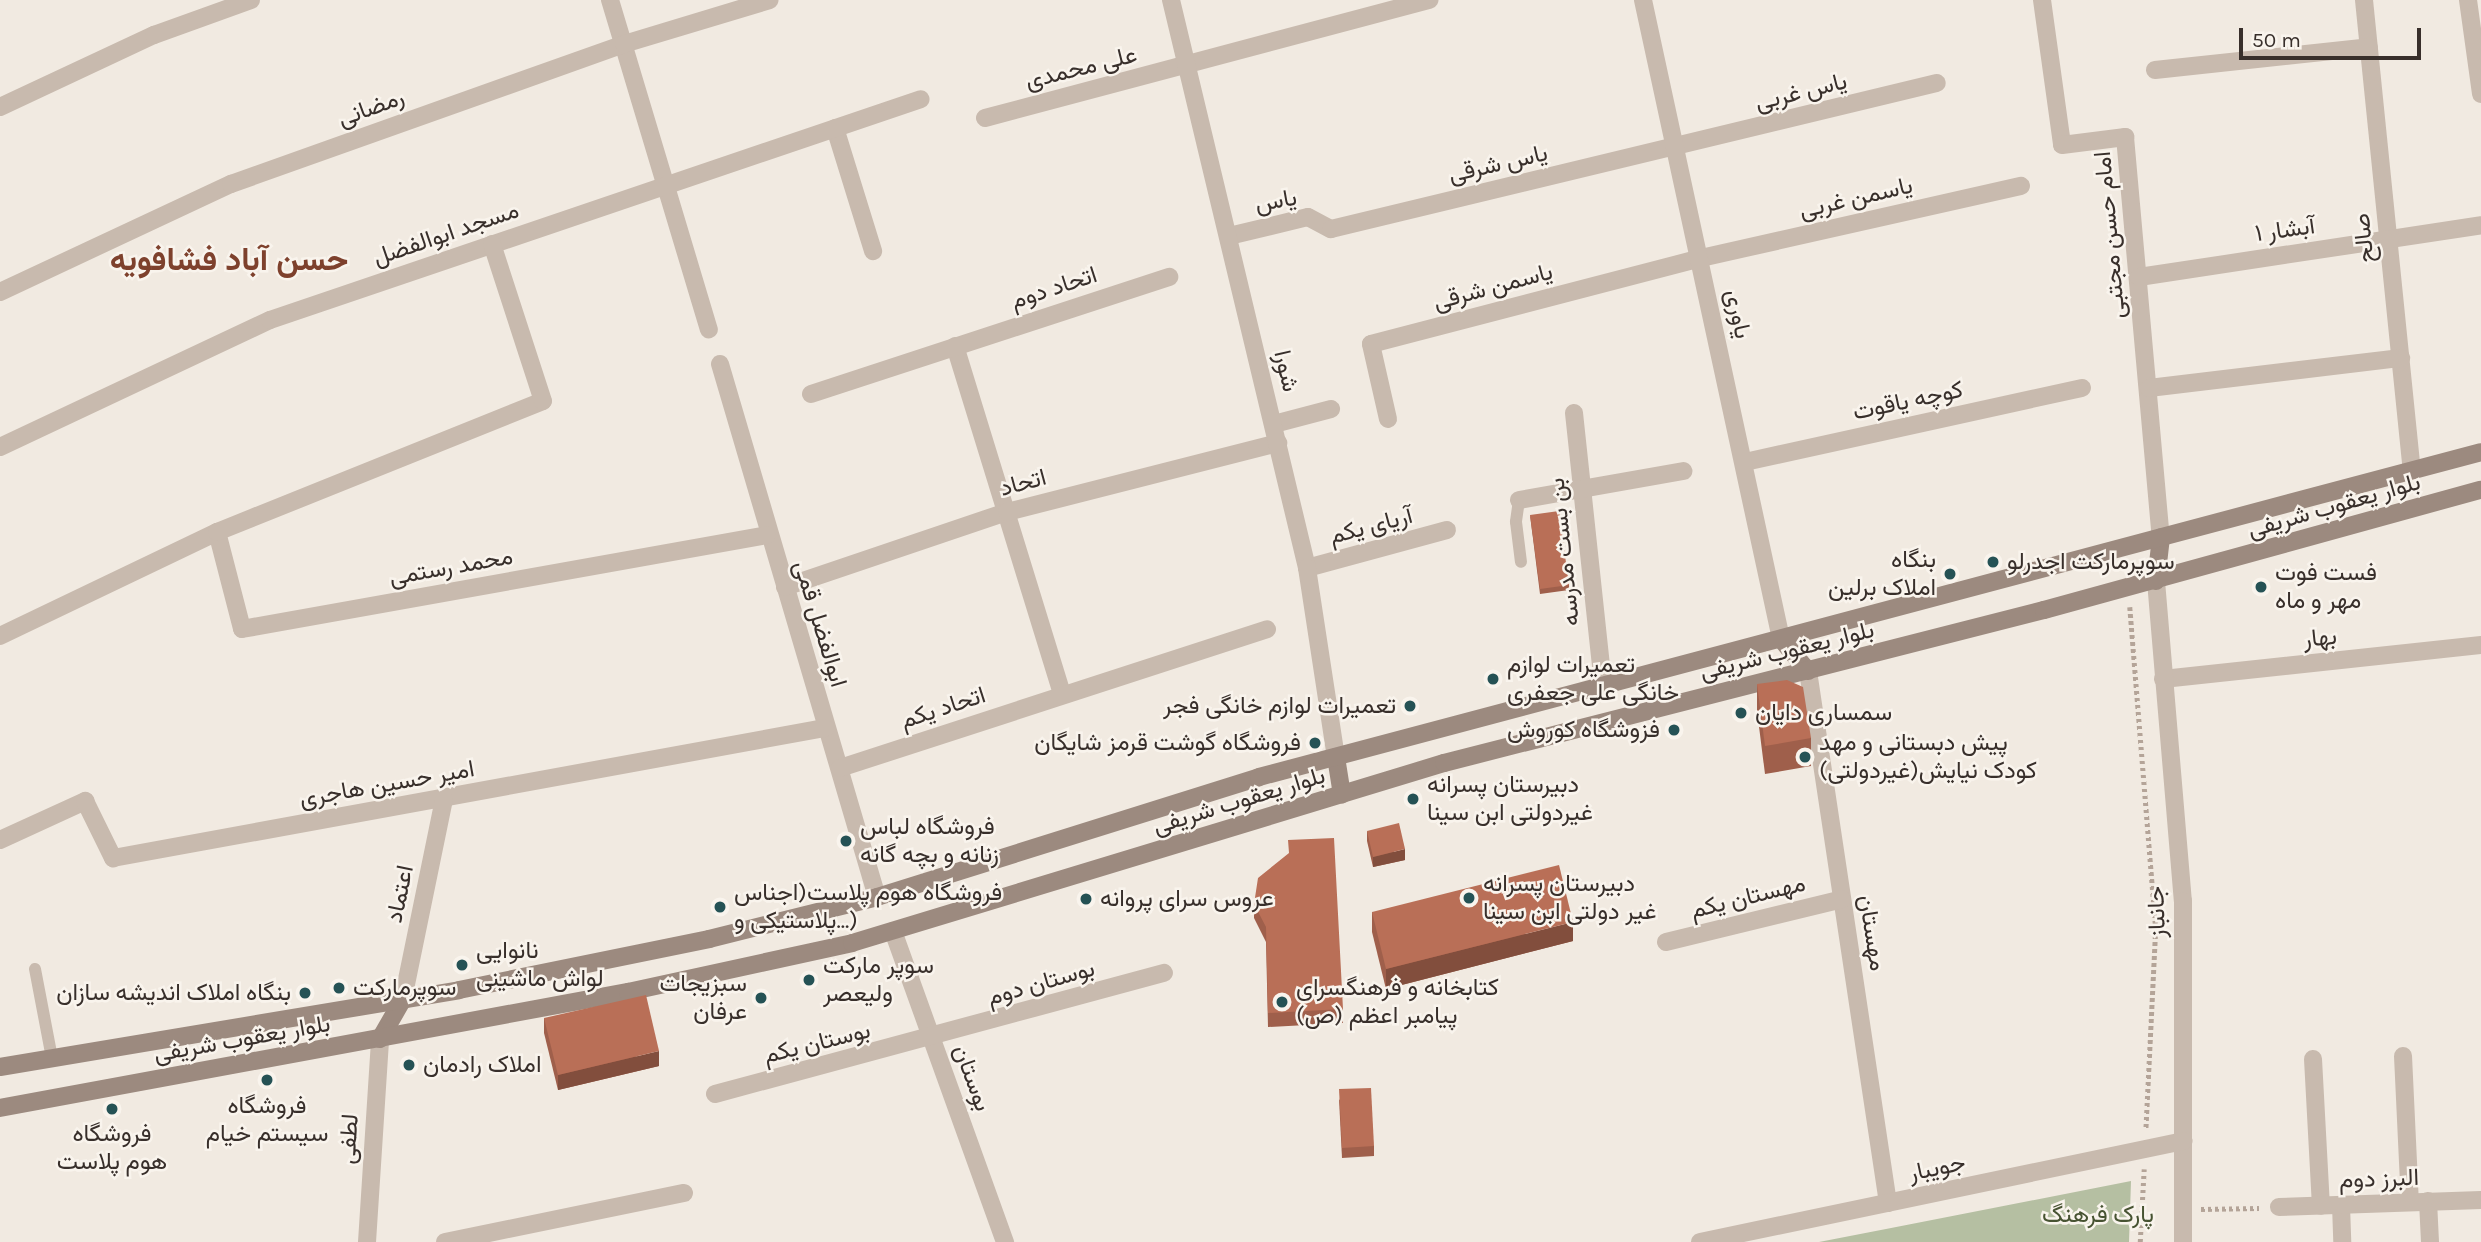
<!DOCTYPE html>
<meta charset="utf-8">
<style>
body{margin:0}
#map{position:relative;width:2481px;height:1242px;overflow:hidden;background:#f1eae1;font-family:Karla,Vazirmatn,sans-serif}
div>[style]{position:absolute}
.green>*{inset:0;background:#b5bfa2}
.path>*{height:4.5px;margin-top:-2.25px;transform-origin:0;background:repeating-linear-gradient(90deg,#b4a498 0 3.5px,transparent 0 7px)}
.service>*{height:12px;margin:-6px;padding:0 6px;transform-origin:6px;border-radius:6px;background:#c8baae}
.minor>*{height:18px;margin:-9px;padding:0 9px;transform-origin:9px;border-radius:9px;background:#c8baae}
.tertiary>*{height:18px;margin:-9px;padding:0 9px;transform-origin:9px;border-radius:9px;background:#c8baae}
.secondary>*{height:18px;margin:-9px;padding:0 9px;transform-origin:9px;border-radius:9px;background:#9c8a7f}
.wall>*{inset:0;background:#9f5f4b}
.shaded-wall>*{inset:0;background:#824e3d}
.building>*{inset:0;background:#b96f57}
.dots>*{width:19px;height:19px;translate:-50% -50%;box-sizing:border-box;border:4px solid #f9f4ed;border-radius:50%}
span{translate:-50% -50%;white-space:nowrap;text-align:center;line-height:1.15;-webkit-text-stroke:5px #f9f4ed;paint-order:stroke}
.street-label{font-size:24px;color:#382f2b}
.poi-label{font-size:24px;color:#382f2b}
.right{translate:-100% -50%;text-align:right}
.left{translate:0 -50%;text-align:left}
.park-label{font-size:24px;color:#475332}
.district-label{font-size:32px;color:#7e412d;font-weight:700}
.scale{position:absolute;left:2239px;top:28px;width:182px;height:32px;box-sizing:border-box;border:4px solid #382f2b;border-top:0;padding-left:9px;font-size:21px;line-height:24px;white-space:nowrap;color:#382f2b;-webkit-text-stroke:5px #f9f4ed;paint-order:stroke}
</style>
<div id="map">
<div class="green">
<i style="clip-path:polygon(2131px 1181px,2129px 1242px,1819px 1242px,1886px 1229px)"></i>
</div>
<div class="path">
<i style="left:2130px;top:607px;width:322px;rotate:85.4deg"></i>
<i style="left:2156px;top:928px;width:201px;rotate:92.8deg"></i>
<i style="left:2201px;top:1209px;width:58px;rotate:-1deg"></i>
<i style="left:2140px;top:1242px;width:73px;rotate:-86.9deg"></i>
</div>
<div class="service">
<i style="left:1519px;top:500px;width:22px;rotate:98deg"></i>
<i style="left:1516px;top:522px;width:40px;rotate:82.9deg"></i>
<i style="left:35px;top:969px;width:91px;rotate:79.2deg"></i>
</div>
<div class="minor">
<i style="left:610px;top:0;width:344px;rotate:73.3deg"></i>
<i style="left:2042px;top:0;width:146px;rotate:82.1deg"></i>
<i style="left:2062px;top:145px;width:64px;rotate:-7.2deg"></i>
<i style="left:2125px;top:137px;width:402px;rotate:84.9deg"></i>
<i style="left:2364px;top:0;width:472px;rotate:84.2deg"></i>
<i style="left:2468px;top:0;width:95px;rotate:82.1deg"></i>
<i style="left:2155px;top:70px;width:215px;rotate:-6.1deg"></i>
<i style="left:0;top:107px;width:170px;rotate:-25.1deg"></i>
<i style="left:154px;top:35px;width:103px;rotate:-19.8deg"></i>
<i style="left:985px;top:118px;width:460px;rotate:-14.9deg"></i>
<i style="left:835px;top:128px;width:129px;rotate:72.8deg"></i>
<i style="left:1229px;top:236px;width:81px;rotate:-13.5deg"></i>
<i style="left:1308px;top:217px;width:26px;rotate:28deg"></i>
<i style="left:1331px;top:229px;width:623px;rotate:-13.55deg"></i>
<i style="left:2139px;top:277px;width:346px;rotate:-8.6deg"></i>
<i style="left:0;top:292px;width:255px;rotate:-25.1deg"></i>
<i style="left:231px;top:184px;width:417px;rotate:-19.6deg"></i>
<i style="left:624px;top:44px;width:152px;rotate:-16.8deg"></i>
<i style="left:955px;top:346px;width:364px;rotate:72.9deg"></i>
<i style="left:720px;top:364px;width:556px;rotate:73.59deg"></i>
<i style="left:2149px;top:388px;width:254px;rotate:-6.8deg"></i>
<i style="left:811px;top:394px;width:377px;rotate:-18.1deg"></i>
<i style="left:1574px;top:413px;width:275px;rotate:83.9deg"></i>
<i style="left:1388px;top:419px;width:77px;rotate:-102.8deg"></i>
<i style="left:1371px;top:344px;width:341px;rotate:-14.6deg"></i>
<i style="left:1701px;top:258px;width:328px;rotate:-12.7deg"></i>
<i style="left:1274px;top:424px;width:59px;rotate:-14.7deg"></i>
<i style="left:0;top:447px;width:298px;rotate:-25.2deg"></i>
<i style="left:270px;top:320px;width:687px;rotate:-18.75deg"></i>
<i style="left:1745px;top:462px;width:345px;rotate:-12.4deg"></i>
<i style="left:1519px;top:500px;width:167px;rotate:-10deg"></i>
<i style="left:217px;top:532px;width:100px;rotate:75.5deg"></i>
<i style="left:242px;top:629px;width:533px;rotate:-10.15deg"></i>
<i style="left:1307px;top:568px;width:145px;rotate:-15.2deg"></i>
<i style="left:785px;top:587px;width:234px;rotate:-18.7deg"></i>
<i style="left:1007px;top:512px;width:280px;rotate:-14.3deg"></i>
<i style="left:0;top:636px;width:241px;rotate:-25.6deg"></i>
<i style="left:217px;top:532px;width:351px;rotate:-21.9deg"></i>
<i style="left:543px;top:401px;width:165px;rotate:-108deg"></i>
<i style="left:1808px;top:671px;width:538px;rotate:81.45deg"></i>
<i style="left:2163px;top:679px;width:320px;rotate:-6.1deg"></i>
<i style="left:840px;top:768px;width:449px;rotate:-18deg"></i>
<i style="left:0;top:840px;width:94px;rotate:-24.6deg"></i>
<i style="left:85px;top:801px;width:64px;rotate:63.8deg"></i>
<i style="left:113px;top:858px;width:724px;rotate:-10.35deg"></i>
<i style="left:893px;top:931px;width:331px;rotate:70.2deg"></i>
<i style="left:1666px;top:942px;width:181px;rotate:-13.7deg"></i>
<i style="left:403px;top:999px;width:204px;rotate:-78.4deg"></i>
<i style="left:2403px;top:1056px;width:146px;rotate:87.3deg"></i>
<i style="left:2313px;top:1059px;width:147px;rotate:86.9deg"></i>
<i style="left:715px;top:1094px;width:465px;rotate:-15.1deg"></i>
<i style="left:2428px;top:1201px;width:41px;rotate:87.2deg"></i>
<i style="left:2341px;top:1205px;width:37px;rotate:88deg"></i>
<i style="left:2279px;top:1207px;width:202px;rotate:-2deg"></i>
<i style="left:445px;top:1242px;width:244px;rotate:-11.6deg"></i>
</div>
<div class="tertiary">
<i style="left:1171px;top:0;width:584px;rotate:76.53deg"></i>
<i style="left:1307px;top:568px;width:191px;rotate:81.3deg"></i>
<i style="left:1643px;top:0;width:654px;rotate:77.81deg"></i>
<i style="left:2156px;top:581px;width:321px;rotate:85.2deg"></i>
<i style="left:2183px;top:901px;width:341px;rotate:90deg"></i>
<i style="left:367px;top:1242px;width:203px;rotate:-86.3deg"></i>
<i style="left:1700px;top:1242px;width:494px;rotate:-11.8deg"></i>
</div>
<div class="secondary">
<i style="left:2156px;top:581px;width:44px;rotate:-83.5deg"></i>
<i style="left:1781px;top:639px;width:42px;rotate:49.8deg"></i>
<i style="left:1336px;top:757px;width:38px;rotate:81deg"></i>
<i style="left:380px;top:1039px;width:46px;rotate:-60.1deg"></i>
<i style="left:0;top:1067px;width:465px;rotate:-9.5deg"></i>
<i style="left:459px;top:990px;width:255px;rotate:-11.5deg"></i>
<i style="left:709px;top:939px;width:173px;rotate:-14deg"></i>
<i style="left:877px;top:897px;width:400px;rotate:-17.4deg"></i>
<i style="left:1259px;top:777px;width:1264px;rotate:-14.89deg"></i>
<i style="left:0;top:1108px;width:639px;rotate:-10.47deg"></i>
<i style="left:628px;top:992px;width:229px;rotate:-12.3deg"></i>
<i style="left:852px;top:943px;width:619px;rotate:-16.91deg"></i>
<i style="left:1444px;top:763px;width:619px;rotate:-14.31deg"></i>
<i style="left:2044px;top:610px;width:453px;rotate:-15.4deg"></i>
</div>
<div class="wall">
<i style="clip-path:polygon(1530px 515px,1569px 585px,1569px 590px,1540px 594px)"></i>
<i style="clip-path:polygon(1757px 684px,1811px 738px,1811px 766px,1765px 774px,1757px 711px)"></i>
<i style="clip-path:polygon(1367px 831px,1405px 860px,1373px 867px,1367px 841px)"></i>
<i style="clip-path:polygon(1254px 904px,1343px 1009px,1343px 1023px,1268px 1027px,1266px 942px,1254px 918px)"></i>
<i style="clip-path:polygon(1372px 912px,1573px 941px,1386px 989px,1372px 932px)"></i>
<i style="clip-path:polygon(544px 1018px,659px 1066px,558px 1090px,544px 1033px)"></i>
<i style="clip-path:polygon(1339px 1099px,1374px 1146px,1374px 1156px,1342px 1158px)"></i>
</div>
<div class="shaded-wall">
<i style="clip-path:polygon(1405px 849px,1405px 860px,1373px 867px,1373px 857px)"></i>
<i style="clip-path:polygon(1573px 922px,1573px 941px,1386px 989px,1386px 969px)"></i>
<i style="clip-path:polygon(659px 1051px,659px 1066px,558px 1090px,558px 1075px)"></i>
</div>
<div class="building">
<i style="clip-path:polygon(1559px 511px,1569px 585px,1540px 589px,1530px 515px)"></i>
<i style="clip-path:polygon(1787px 680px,1803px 687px,1811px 738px,1765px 746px,1757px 684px)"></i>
<i style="clip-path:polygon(1399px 823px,1405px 849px,1373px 857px,1367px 831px)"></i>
<i style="clip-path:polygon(1334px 838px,1343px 1009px,1268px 1013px,1266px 927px,1254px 904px,1258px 878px,1289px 853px,1288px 840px)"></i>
<i style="clip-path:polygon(1559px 865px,1573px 922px,1386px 969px,1372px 912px)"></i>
<i style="clip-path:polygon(646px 995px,659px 1051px,558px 1075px,544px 1018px)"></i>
<i style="clip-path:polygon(1371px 1088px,1374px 1146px,1342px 1148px,1339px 1089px)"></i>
</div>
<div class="dots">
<i style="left:1993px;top:562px;background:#255255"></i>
<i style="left:1950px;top:574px;background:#255255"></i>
<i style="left:2261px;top:587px;background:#255255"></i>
<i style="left:1493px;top:679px;background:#255255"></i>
<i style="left:1410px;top:706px;background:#255255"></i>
<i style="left:1741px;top:713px;background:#255255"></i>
<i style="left:1674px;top:730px;background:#255255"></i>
<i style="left:1315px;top:743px;background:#255255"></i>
<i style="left:1805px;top:757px;background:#255255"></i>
<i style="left:1413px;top:799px;background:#255255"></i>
<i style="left:846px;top:841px;background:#255255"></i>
<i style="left:1469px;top:898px;background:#255255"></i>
<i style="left:1086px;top:899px;background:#255255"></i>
<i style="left:720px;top:907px;background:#255255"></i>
<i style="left:462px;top:965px;background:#255255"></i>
<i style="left:809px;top:980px;background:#255255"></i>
<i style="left:339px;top:988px;background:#255255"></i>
<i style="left:305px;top:993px;background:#255255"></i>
<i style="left:761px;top:998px;background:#255255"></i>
<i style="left:1282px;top:1002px;background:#255255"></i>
<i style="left:409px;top:1065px;background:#255255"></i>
<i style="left:267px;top:1080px;background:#255255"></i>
<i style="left:112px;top:1109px;background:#255255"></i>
</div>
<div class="street-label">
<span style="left:1081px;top:68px;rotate:-14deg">علی محمدی</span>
<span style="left:1801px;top:92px;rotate:-14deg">یاس غربی</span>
<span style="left:371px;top:108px;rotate:-20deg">رمضانی</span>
<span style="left:1498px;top:164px;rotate:-13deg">یاس شرقی</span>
<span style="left:1856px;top:198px;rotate:-13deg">یاسمن غربی</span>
<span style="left:1276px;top:201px;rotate:-10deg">یاس</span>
<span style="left:2285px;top:230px;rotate:-8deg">آبشار ۱</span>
<span style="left:446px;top:234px;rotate:-19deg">مسجد ابوالفضل</span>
<span style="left:2110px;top:235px;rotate:-95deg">امام حسن مجتبی</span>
<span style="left:2364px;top:238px;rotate:-96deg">صالح</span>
<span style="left:1493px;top:287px;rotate:-15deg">یاسمن شرقی</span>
<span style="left:1054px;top:288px;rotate:-18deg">اتحاد دوم</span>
<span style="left:1738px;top:314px;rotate:78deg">یاوری</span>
<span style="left:1286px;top:371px;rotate:77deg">شورا</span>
<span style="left:1908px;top:401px;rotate:-12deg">کوچه یاقوت</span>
<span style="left:1023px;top:483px;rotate:-15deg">اتحاد</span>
<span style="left:2334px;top:506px;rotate:-16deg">بلوار یعقوب شریفی</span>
<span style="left:1371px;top:526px;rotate:-15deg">آریای یکم</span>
<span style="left:1564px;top:552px;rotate:-96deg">بن بست مدرسه</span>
<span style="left:451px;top:567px;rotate:-10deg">محمد رستمی</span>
<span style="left:820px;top:624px;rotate:73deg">ابوالفضل قمی</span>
<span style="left:2320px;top:638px;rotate:-6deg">بهار</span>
<span style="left:1787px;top:651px;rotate:-14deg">بلوار یعقوب شریفی</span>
<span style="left:943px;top:708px;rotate:-18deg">اتحاد یکم</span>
<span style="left:387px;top:784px;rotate:-10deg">امیر حسین هاجری</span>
<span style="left:1239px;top:801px;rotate:-17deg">بلوار یعقوب شریفی</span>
<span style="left:400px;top:894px;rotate:-78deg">اعتماد</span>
<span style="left:1748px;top:897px;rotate:-14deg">مهستان یکم</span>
<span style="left:2157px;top:912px;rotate:-92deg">جانباز</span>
<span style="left:1872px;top:933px;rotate:81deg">مهستان</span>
<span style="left:1041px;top:983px;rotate:-16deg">بوستان دوم</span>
<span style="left:242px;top:1039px;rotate:-10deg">بلوار یعقوب شریفی</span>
<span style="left:817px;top:1043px;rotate:-14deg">بوستان یکم</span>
<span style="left:972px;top:1078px;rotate:70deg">بوستان</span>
<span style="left:349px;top:1139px;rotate:-86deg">لطفی</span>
<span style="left:1937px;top:1168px;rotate:-12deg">جویبار</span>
<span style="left:2379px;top:1179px;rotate:-2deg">البرز دوم</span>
</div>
<div class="poi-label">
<span class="right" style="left:1936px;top:574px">بنگاه<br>املاک برلین</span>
<span class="left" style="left:2007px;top:562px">سوپرمارکت اجدرلو</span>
<span class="left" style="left:2275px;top:587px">فست فوت<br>مهر و ماه</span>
<span class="left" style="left:1507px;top:679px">تعمیرات لوازم<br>خانگی علی جعفری</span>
<span class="right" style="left:1396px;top:706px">تعمیرات لوازم خانگی فجر</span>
<span class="left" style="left:1755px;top:713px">سمساری دایان</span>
<span class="right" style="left:1660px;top:730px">فزوشگاه کوروش</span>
<span class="right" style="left:1301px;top:743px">فروشگاه گوشت قرمز شایگان</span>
<span class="left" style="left:1819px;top:757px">پیش دبستانی و مهد<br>کودک نیایش(غیردولتی)</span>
<span class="left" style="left:1427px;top:799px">دبیرستان پسرانه<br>غیردولتی ابن سینا</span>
<span class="left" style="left:860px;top:841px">فروشگاه لباس<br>زنانه و بچه گانه</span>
<span class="left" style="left:1483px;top:898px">دبیرستان پسرانه<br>غیر دولتی ابن سینا</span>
<span class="left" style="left:734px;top:907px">فروشگاه هوم پلاست(اجناس<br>پلاستیکی و...)</span>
<span class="left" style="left:1100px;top:899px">عروس سرای پروانه</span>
<span class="left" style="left:476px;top:965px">نانوایی<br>لواش ماشینی</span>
<span class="left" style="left:823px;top:980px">سوپر مارکت<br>ولیعصر</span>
<span class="right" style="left:747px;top:998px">سبزیجات<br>عرفان</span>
<span class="left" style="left:353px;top:988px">سوپرمارکت</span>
<span class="left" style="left:1296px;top:1002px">کتابخانه و فرهنگسرای<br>پیامبر اعظم (ص)</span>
<span class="right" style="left:291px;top:993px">بنگاه املاک اندیشه سازان</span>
<span class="left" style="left:423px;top:1065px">املاک رادمان</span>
<span style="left:267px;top:1120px">فروشگاه<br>سیستم خیام</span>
<span style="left:112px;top:1148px">فروشگاه<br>هوم پلاست</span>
</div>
<div class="park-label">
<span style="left:2098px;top:1215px">پارک فرهنگ</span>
</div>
<div class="district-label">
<span style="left:229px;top:260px">حسن آباد فشافویه</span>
</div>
<div class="scale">50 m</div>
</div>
